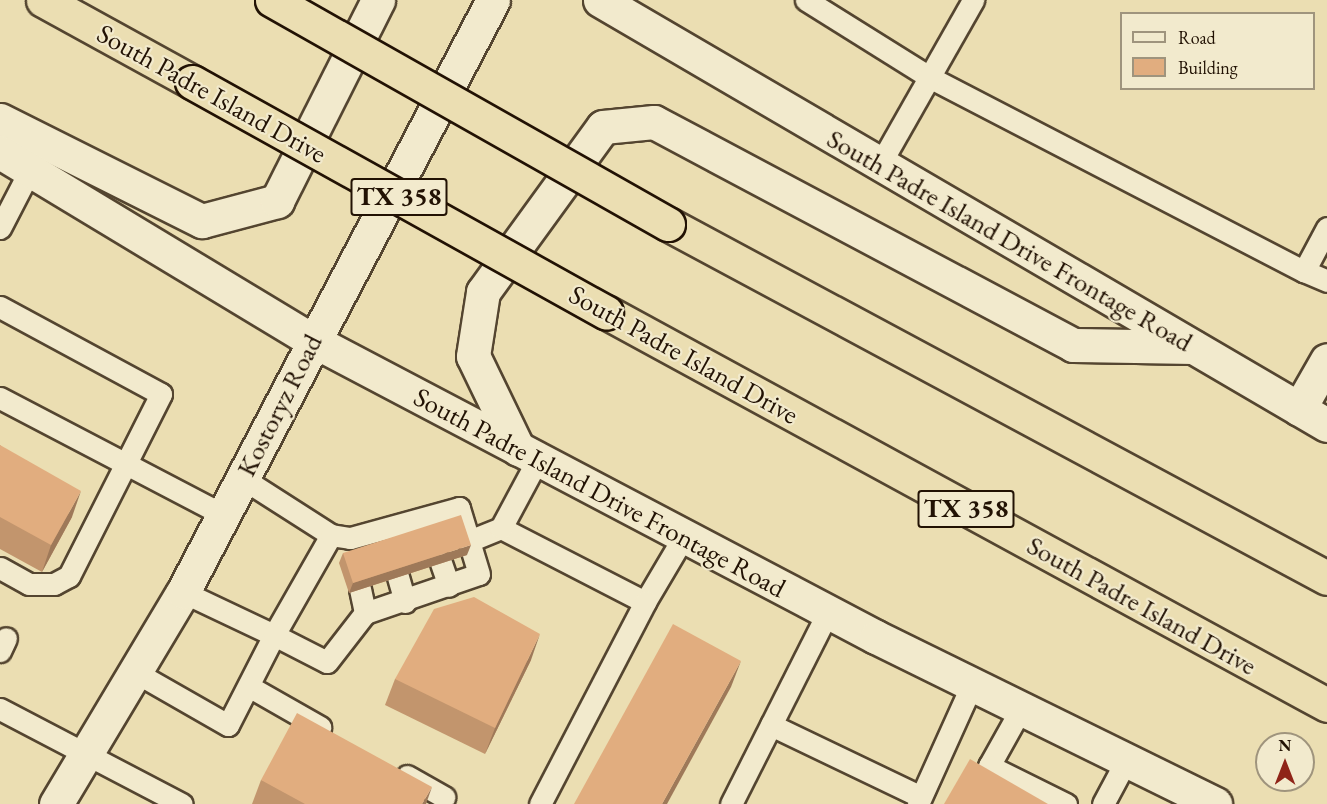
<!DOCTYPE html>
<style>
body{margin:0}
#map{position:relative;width:1327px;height:804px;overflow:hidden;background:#ebdeb2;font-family:"EB Garamond",serif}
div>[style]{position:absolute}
.roads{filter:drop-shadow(2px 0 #544530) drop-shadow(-2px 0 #544530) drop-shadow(0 2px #544530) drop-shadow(0 -2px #544530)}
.lane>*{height:21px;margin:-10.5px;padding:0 10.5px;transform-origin:10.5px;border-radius:10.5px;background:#f2eacd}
.street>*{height:33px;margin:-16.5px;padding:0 16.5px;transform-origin:16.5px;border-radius:16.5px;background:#f2eacd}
.secondary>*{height:33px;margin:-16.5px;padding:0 16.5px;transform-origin:16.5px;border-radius:16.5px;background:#f2eacd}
.highway>*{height:33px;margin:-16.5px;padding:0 16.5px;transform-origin:16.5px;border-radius:16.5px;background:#ebdeb2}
.bridges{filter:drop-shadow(2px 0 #221204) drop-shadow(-2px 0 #221204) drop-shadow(0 2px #221204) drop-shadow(0 -2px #221204)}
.highway-bridge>*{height:33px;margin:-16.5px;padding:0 16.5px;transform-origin:16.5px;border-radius:16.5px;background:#ebdeb2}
.wall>*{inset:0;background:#c2956d}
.shaded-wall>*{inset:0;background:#9e7959}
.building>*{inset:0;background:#e1ad7f}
span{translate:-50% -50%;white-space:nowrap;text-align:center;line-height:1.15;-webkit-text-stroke:4.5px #f2eacd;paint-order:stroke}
.shield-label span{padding:2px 4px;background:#f2eacd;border:2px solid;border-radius:4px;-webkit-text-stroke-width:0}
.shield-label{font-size:26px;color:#221204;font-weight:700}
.street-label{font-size:27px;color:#221204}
.legend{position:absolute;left:1120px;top:12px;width:195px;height:78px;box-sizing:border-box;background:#f2eacd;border:2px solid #9f947d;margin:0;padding:8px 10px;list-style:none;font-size:18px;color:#221204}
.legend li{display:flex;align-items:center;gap:12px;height:30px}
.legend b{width:30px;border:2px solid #9f947d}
.north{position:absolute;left:1255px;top:732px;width:60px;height:60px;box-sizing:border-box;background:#f2eacd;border:2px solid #9f947d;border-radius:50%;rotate:0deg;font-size:16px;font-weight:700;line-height:24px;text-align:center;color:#221204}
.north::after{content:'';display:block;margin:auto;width:21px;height:27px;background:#8f2418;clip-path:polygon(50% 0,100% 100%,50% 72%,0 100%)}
</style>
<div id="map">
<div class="roads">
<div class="lane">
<i style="left:806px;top:0;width:145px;rotate:32deg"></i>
<i style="left:929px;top:77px;width:422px;rotate:27.4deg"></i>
<i style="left:880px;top:164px;width:189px;rotate:-60.4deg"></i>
<i style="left:0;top:228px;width:65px;rotate:-62.7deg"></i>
<i style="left:1327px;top:228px;width:49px;rotate:118.1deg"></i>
<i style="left:1304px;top:271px;width:25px;rotate:23deg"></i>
<i style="left:0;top:307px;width:183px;rotate:28.4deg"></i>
<i style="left:161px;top:394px;width:204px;rotate:116.8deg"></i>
<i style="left:69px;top:576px;width:17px;rotate:152deg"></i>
<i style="left:54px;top:584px;width:25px;rotate:180deg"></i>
<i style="left:29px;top:584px;width:33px;rotate:-151deg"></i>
<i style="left:0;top:398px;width:253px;rotate:27.6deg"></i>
<i style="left:501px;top:528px;width:162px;rotate:27.2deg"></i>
<i style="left:645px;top:602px;width:77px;rotate:-59.4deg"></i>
<i style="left:469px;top:541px;width:35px;rotate:-22deg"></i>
<i style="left:501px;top:528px;width:78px;rotate:-61.8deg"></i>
<i style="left:441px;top:563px;width:24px;rotate:71deg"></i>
<i style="left:398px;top:577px;width:26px;rotate:74deg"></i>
<i style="left:360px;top:589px;width:25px;rotate:78deg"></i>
<i style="left:183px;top:592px;width:101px;rotate:25.3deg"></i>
<i style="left:274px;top:635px;width:115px;rotate:-60.3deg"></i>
<i style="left:331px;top:535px;width:106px;rotate:-147.4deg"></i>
<i style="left:0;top:651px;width:14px;rotate:-65deg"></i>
<i style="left:135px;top:672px;width:107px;rotate:29.7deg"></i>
<i style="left:228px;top:725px;width:101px;rotate:-62.9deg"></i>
<i style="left:274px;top:635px;width:59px;rotate:27deg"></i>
<i style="left:327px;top:662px;width:62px;rotate:-52.2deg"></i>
<i style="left:365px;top:613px;width:120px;rotate:-18.9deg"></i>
<i style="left:479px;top:574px;width:69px;rotate:-106.9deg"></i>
<i style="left:459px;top:508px;width:113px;rotate:164.6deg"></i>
<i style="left:350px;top:538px;width:19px;rotate:-171deg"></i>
<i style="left:250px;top:687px;width:81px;rotate:29.7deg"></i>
<i style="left:1022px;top:707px;width:68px;rotate:119.2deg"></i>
<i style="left:989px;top:766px;width:86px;rotate:26.3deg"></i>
<i style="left:0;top:709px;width:205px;rotate:27.6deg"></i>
<i style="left:771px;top:725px;width:166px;rotate:25.6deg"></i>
<i style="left:407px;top:776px;width:43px;rotate:29.6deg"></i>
<i style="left:540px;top:804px;width:228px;rotate:-62.5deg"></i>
<i style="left:731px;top:804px;width:215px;rotate:-63.2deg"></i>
<i style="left:918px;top:804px;width:134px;rotate:-65.7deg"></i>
<i style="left:1103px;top:804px;width:51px;rotate:-61.9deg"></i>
</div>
<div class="street">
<i style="left:1299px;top:409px;width:56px;rotate:-60.3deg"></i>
</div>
<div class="secondary">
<i style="left:600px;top:0;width:842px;rotate:30.31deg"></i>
<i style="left:0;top:120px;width:226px;rotate:26.6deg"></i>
<i style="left:202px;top:221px;width:78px;rotate:-14.9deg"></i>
<i style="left:277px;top:201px;width:225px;rotate:-63.3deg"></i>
<i style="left:0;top:152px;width:364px;rotate:31.1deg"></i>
<i style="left:312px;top:340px;width:637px;rotate:27.77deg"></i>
<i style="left:876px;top:637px;width:378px;rotate:26.2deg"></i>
<i style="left:518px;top:449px;width:103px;rotate:-115.8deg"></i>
<i style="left:473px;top:356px;width:65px;rotate:-81.1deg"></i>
<i style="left:483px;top:292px;width:204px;rotate:-54deg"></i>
<i style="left:603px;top:127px;width:51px;rotate:-5.6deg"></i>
<i style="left:654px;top:122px;width:475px;rotate:28deg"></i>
<i style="left:1073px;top:345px;width:120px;rotate:1deg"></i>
<i style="left:56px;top:804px;width:247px;rotate:-59.1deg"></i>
<i style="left:183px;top:592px;width:668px;rotate:-62.36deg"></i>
</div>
<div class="highway">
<i style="left:43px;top:0;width:170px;rotate:28.8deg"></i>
<i style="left:668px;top:224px;width:748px;rotate:28.24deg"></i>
<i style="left:606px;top:312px;width:821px;rotate:28.59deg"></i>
</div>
</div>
<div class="bridges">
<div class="highway-bridge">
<i style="left:272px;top:0;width:455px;rotate:29.5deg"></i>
<i style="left:192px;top:82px;width:474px;rotate:29.1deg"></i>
</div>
</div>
<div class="wall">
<i style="clip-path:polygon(0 445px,72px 517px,42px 572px,0 549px)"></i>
<i style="clip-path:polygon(343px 553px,467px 555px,349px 593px,339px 563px)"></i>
<i style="clip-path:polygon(531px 660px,485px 754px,385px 705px,395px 679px)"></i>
<i style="clip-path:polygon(261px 780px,422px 804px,252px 804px)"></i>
</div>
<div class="shaded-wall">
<i style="clip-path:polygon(81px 491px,72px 517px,42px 572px,51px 545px)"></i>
<i style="clip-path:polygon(471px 545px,467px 555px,349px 593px,353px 583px)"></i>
<i style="clip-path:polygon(540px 634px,531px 660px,485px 754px,495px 728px)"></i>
<i style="clip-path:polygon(741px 661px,731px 687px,667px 804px,662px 804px)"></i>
<i style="clip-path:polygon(432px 787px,426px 804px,422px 804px)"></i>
</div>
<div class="building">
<i style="clip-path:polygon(0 445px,81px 491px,51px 545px,0 517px)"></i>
<i style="clip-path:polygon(461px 515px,471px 545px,353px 583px,343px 553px)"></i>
<i style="clip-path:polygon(474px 597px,540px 634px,495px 728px,395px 679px,434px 609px)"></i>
<i style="clip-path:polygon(673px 624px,741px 661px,662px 804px,574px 804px)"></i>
<i style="clip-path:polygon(297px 713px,432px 787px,422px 804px,305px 804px,261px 780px)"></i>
<i style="clip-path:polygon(970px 759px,1048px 804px,944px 804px)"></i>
</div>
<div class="shield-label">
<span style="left:399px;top:197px">TX 358</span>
<span style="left:966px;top:509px">TX 358</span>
</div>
<div class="street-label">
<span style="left:212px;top:93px;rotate:29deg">South Padre Island Drive</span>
<span style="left:1010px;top:240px;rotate:30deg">South Padre Island Drive Frontage Road</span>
<span style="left:684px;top:354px;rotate:29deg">South Padre Island Drive</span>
<span style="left:279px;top:405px;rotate:-63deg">Kostoryz Road</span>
<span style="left:600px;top:492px;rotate:28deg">South Padre Island Drive Frontage Road</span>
<span style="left:1142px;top:605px;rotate:29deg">South Padre Island Drive</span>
</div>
<ul class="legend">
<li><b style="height:8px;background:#f2eacd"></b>Road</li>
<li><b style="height:16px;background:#e1ad7f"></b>Building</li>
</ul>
<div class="north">N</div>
</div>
